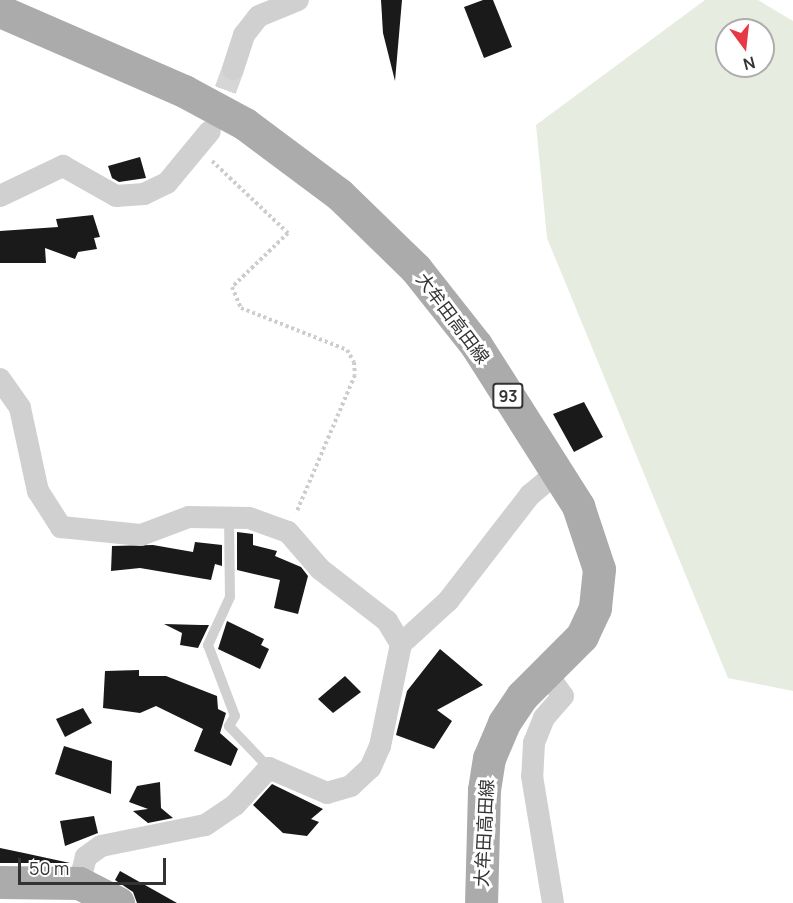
<!DOCTYPE html>
<meta charset="utf-8">
<style>
body{margin:0}
#map{position:relative;width:793px;height:903px;overflow:hidden;background:#fff;font-family:Manrope,"Noto Sans JP",sans-serif}
div>[style]{position:absolute}
.green>*{inset:0;background:#e6ecdf}
.building>*{inset:0;background:#1a1a1a}
.street-tunnel>*{height:22px;margin-top:-11px;transform-origin:0;background:repeating-linear-gradient(90deg,#d6d6d6 0 22px,transparent 0 33px)}
.path>*{height:4px;margin-top:-2px;transform-origin:0;background:repeating-linear-gradient(90deg,#cdcdcd 0 3px,transparent 0 6px)}
.lane>*{height:10px;margin:-5px;padding:0 5px;transform-origin:5px;border-radius:5px;background:#d0d0d0}
.street>*{height:22px;margin:-11px;padding:0 11px;transform-origin:11px;border-radius:11px;background:#d0d0d0}
.primary>*{height:33px;margin:-16.5px;padding:0 16.5px;transform-origin:16.5px;border-radius:16.5px;background:#ababab}
span{translate:-50% -50%;white-space:nowrap;text-align:center;line-height:1.15;-webkit-text-stroke:6px #fff;paint-order:stroke}
.shield-label span{padding:2px 4px;background:#fff;border:2px solid;border-radius:4px;-webkit-text-stroke-width:0}
.shield-label{font-size:16px;color:#333;font-weight:700}
.street-label{font-size:18px;color:#333}
.north{position:absolute;left:715px;top:18px;width:60px;height:60px;box-sizing:border-box;background:#fff;border:2px solid #adadad;border-radius:50%;rotate:165deg;font-size:16px;font-weight:700;line-height:24px;text-align:center;color:#333}
.north::after{content:'';display:block;margin:auto;width:21px;height:27px;background:#e63946;clip-path:polygon(50% 0,100% 100%,50% 72%,0 100%)}
.scale{position:absolute;left:18px;top:858px;width:148px;height:27px;box-sizing:border-box;border:3px solid #333;border-top:0;padding-left:8px;font-size:18px;line-height:21px;white-space:nowrap;color:#333;-webkit-text-stroke:4px #fff;paint-order:stroke}
</style>
<div id="map">
<div class="green">
<i style="clip-path:polygon(evenodd,705px 0,758px 0,793px 21px,793px 691px,728px 678px,547px 238px,536px 125px,705px 0,727px 30px,763px 30px,763px 66px,727px 66px,727px 30px)"></i>
</div>
<div class="building">
<i style="clip-path:polygon(381px 0,402px 0,395px 81px,383px 33px)"></i>
<i style="clip-path:polygon(483px 0,493px 0,512px 47px,484px 58px,464px 7px)"></i>
<i style="clip-path:polygon(140px 157px,146px 178px,119px 182px,112px 178px,108px 166px)"></i>
<i style="clip-path:polygon(93px 215px,100px 237px,94px 238px,97px 249px,78px 252px,75px 259px,45px 248px,46px 263px,0 263px,0 231px,58px 227px,56px 219px)"></i>
<i style="clip-path:polygon(584px 402px,603px 437px,574px 452px,553px 414px)"></i>
<i style="clip-path:polygon(237px 532px,253px 534px,253px 545px,277px 551px,275px 556px,301px 567px,308px 576px,298px 614px,274px 608px,280px 580px,237px 570px)"></i>
<i style="clip-path:polygon(195px 542px,222px 545px,222px 566px,215px 564px,211px 580px,140px 568px,111px 571px,112px 546px,153px 545px,193px 552px)"></i>
<i style="clip-path:polygon(227px 621px,264px 639px,261px 645px,269px 649px,260px 669px,218px 649px)"></i>
<i style="clip-path:polygon(164px 624px,201px 625px,209px 625px,198px 648px,180px 645px,182px 633px)"></i>
<i style="clip-path:polygon(440px 649px,483px 685px,437px 710px,452px 721px,434px 749px,396px 735px,407px 691px)"></i>
<i style="clip-path:polygon(139px 670px,139px 676px,166px 676px,217px 696px,218px 709px,226px 713px,220px 733px,238px 749px,231px 766px,194px 751px,203px 729px,156px 706px,140px 713px,103px 708px,105px 671px)"></i>
<i style="clip-path:polygon(345px 676px,361px 692px,333px 713px,318px 699px)"></i>
<i style="clip-path:polygon(83px 708px,92px 723px,65px 737px,56px 719px)"></i>
<i style="clip-path:polygon(64px 746px,112px 761px,111px 794px,55px 774px)"></i>
<i style="clip-path:polygon(160px 782px,161px 808px,173px 818px,148px 823px,133px 811px,148px 809px,129px 802px,137px 786px)"></i>
<i style="clip-path:polygon(272px 784px,323px 809px,311px 819px,319px 822px,307px 836px,283px 833px,253px 805px)"></i>
<i style="clip-path:polygon(94px 816px,98px 833px,65px 846px,60px 821px)"></i>
<i style="clip-path:polygon(0 848px,24px 853px,70px 863px,0 863px)"></i>
<i style="clip-path:polygon(120px 871px,177px 903px,137px 903px,133px 892px,115px 880px)"></i>
</div>
<div class="street-tunnel">
<i style="left:214px;top:121px;width:55px;rotate:-69.9deg"></i>
</div>
<div class="path">
<i style="left:212px;top:161px;width:105px;rotate:43.5deg"></i>
<i style="left:288px;top:233px;width:78px;rotate:136deg"></i>
<i style="left:232px;top:287px;width:23px;rotate:67deg"></i>
<i style="left:241px;top:308px;width:114px;rotate:21.6deg"></i>
<i style="left:347px;top:350px;width:14px;rotate:60deg"></i>
<i style="left:354px;top:362px;width:13px;rotate:86deg"></i>
<i style="left:355px;top:375px;width:150px;rotate:113.1deg"></i>
</div>
<div class="lane">
<i style="left:229px;top:517px;width:80px;rotate:89.3deg"></i>
<i style="left:230px;top:597px;width:53px;rotate:114.6deg"></i>
<i style="left:208px;top:645px;width:76px;rotate:69.2deg"></i>
<i style="left:235px;top:716px;width:12px;rotate:121deg"></i>
<i style="left:229px;top:726px;width:58px;rotate:46.4deg"></i>
</div>
<div class="street">
<i style="left:233px;top:69px;width:36px;rotate:-72deg"></i>
<i style="left:244px;top:35px;width:24px;rotate:-52deg"></i>
<i style="left:259px;top:16px;width:42px;rotate:-22.3deg"></i>
<i style="left:0;top:196px;width:70px;rotate:-25.5deg"></i>
<i style="left:63px;top:166px;width:61px;rotate:29.5deg"></i>
<i style="left:116px;top:196px;width:28px;rotate:-4deg"></i>
<i style="left:144px;top:194px;width:25px;rotate:-26deg"></i>
<i style="left:167px;top:183px;width:67px;rotate:-50.4deg"></i>
<i style="left:0;top:379px;width:35px;rotate:55deg"></i>
<i style="left:20px;top:408px;width:85px;rotate:77.8deg"></i>
<i style="left:38px;top:491px;width:43px;rotate:57.4deg"></i>
<i style="left:61px;top:527px;width:80px;rotate:5.7deg"></i>
<i style="left:141px;top:535px;width:51px;rotate:-20.6deg"></i>
<i style="left:189px;top:517px;width:60px;rotate:1deg"></i>
<i style="left:249px;top:518px;width:41px;rotate:19.7deg"></i>
<i style="left:288px;top:532px;width:49px;rotate:49.1deg"></i>
<i style="left:320px;top:569px;width:85px;rotate:37.8deg"></i>
<i style="left:387px;top:621px;width:27px;rotate:59deg"></i>
<i style="left:401px;top:644px;width:104px;rotate:101.6deg"></i>
<i style="left:380px;top:746px;width:24px;rotate:114deg"></i>
<i style="left:370px;top:768px;width:26px;rotate:137deg"></i>
<i style="left:351px;top:786px;width:25px;rotate:164deg"></i>
<i style="left:327px;top:793px;width:63px;rotate:-156.7deg"></i>
<i style="left:269px;top:768px;width:50px;rotate:132.6deg"></i>
<i style="left:235px;top:805px;width:36px;rotate:146deg"></i>
<i style="left:205px;top:825px;width:106px;rotate:168.6deg"></i>
<i style="left:101px;top:846px;width:19px;rotate:144deg"></i>
<i style="left:86px;top:857px;width:27px;rotate:105deg"></i>
<i style="left:401px;top:644px;width:64px;rotate:-42.5deg"></i>
<i style="left:448px;top:601px;width:134px;rotate:-52.3deg"></i>
<i style="left:530px;top:495px;width:35px;rotate:-40deg"></i>
<i style="left:546px;top:672px;width:29px;rotate:55deg"></i>
<i style="left:563px;top:696px;width:29px;rotate:131deg"></i>
<i style="left:544px;top:718px;width:27px;rotate:112deg"></i>
<i style="left:534px;top:743px;width:33px;rotate:93deg"></i>
<i style="left:532px;top:776px;width:129px;rotate:80.6deg"></i>
</div>
<div class="primary">
<i style="left:0;top:11px;width:201px;rotate:23.5deg"></i>
<i style="left:184px;top:91px;width:69px;rotate:28.4deg"></i>
<i style="left:245px;top:124px;width:117px;rotate:36.7deg"></i>
<i style="left:339px;top:194px;width:107px;rotate:44.2deg"></i>
<i style="left:416px;top:269px;width:97px;rotate:51.7deg"></i>
<i style="left:476px;top:345px;width:191px;rotate:57.6deg"></i>
<i style="left:578px;top:506px;width:66px;rotate:71.6deg"></i>
<i style="left:599px;top:569px;width:39px;rotate:96deg"></i>
<i style="left:595px;top:608px;width:31px;rotate:115deg"></i>
<i style="left:582px;top:636px;width:85px;rotate:135deg"></i>
<i style="left:522px;top:696px;width:32px;rotate:124deg"></i>
<i style="left:504px;top:723px;width:38px;rotate:113deg"></i>
<i style="left:489px;top:758px;width:32px;rotate:99deg"></i>
<i style="left:484px;top:790px;width:113px;rotate:91.5deg"></i>
<i style="left:0;top:882px;width:79px;rotate:0.7deg"></i>
<i style="left:79px;top:883px;width:44px;rotate:27.1deg"></i>
</div>
<div class="shield-label">
<span style="left:508px;top:396px">93</span>
</div>
<div class="street-label">
<span style="left:453px;top:318px;rotate:53deg">大牟田高田線</span>
<span style="left:484px;top:833px;rotate:-87deg">大牟田高田線</span>
</div>
<div class="north">N</div>
<div class="scale">50 m</div>
</div>
